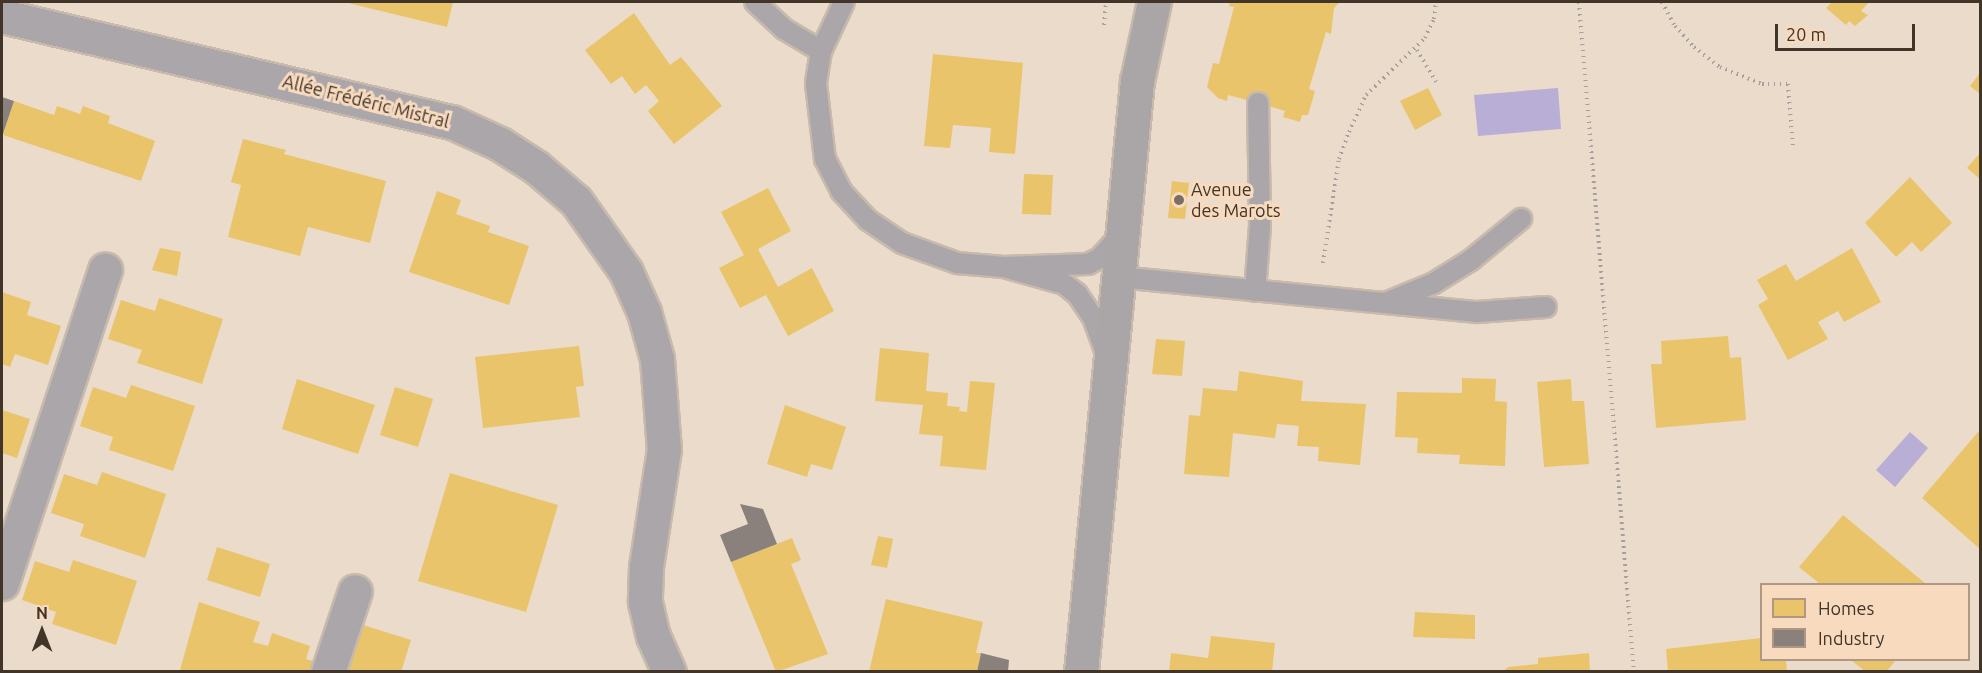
<!DOCTYPE html>
<meta charset="utf-8">
<style>
body{margin:0}
#map{position:relative;width:1982px;height:673px;overflow:hidden;background:#ebdbcb;font-family:Ubuntu,sans-serif}
div>[style]{position:absolute}
.water>*{inset:0;background:#b9aed5}
.homes>*{inset:0;background:#e9c46a}
.industry>*{inset:0;background:#8a817c}
.path>*{height:4px;margin-top:-2px;transform-origin:0;background:repeating-linear-gradient(90deg,#a5a09e 0 1.5px,transparent 0 6px)}
.roads{filter:drop-shadow(2px 0 #c7baad) drop-shadow(-2px 0 #c7baad) drop-shadow(0 2px #c7baad) drop-shadow(0 -2px #c7baad)}
.lane>*{height:20px;margin:-10px;padding:0 10px;transform-origin:10px;border-radius:10px;background:#aaa6a9}
.street>*{height:33px;margin:-16.5px;padding:0 16.5px;transform-origin:16.5px;border-radius:16.5px;background:#aaa6a9}
.secondary>*{height:33px;margin:-16.5px;padding:0 16.5px;transform-origin:16.5px;border-radius:16.5px;background:#aaa5a6}
.dots>*{width:16px;height:16px;translate:-50% -50%;box-sizing:border-box;border:3px solid #f8dabe;border-radius:50%}
span{translate:-50% -50%;white-space:nowrap;text-align:center;line-height:1.15;-webkit-text-stroke:6px #f8dabe;paint-order:stroke}
.street-label{font-size:18px;color:#41352a}
.poi-label{font-size:18px;color:#41352a}
.left{translate:0 -50%;text-align:left}
.frame{position:absolute;inset:0;border:3px solid #41352a;pointer-events:none}
.legend{position:absolute;left:1760px;top:583px;width:210px;height:78px;box-sizing:border-box;background:#f8dabe;border:2px solid #af9883;margin:0;padding:8px 10px;list-style:none;font-size:18px;color:#41352a}
.legend li{display:flex;align-items:center;gap:12px;height:30px}
.legend b{width:30px;border:2px solid #af9883}
.north{position:absolute;left:12px;top:601px;width:60px;height:60px;-webkit-text-stroke:4px #f8dabe;paint-order:stroke;rotate:0deg;font-size:16px;font-weight:700;line-height:24px;text-align:center;color:#41352a}
.north::after{content:'';display:block;margin:auto;width:21px;height:27px;background:#41352a;clip-path:polygon(50% 0,100% 100%,50% 72%,0 100%)}
.scale{position:absolute;left:1775px;top:24px;width:140px;height:27px;box-sizing:border-box;border:3px solid #41352a;border-top:0;padding-left:8px;font-size:18px;line-height:21px;white-space:nowrap;color:#41352a;-webkit-text-stroke:4px #f8dabe;paint-order:stroke}
</style>
<div id="map">
<div class="water">
<i style="clip-path:polygon(1558px 88px,1561px 129px,1478px 136px,1474px 95px)"></i>
<i style="clip-path:polygon(1910px 432px,1928px 448px,1895px 487px,1876px 470px)"></i>
</div>
<div class="homes">
<i style="clip-path:polygon(344px 2px,453px 2px,447px 27px)"></i>
<i style="clip-path:polygon(1230px 2px,1340px 2px,1334px 8px,1331px 34px,1326px 32px,1309px 89px,1315px 91px,1308px 115px,1302px 115px,1300px 122px,1283px 117px,1285px 111px,1258px 103px,1228px 95px,1227px 101px,1218px 98px,1207px 87px,1213px 63px,1219px 64px,1234px 7px,1229px 6px)"></i>
<i style="clip-path:polygon(1832px 2px,1869px 2px,1861px 11px,1868px 15px,1855px 26px,1849px 21px,1846px 25px,1826px 8px)"></i>
<i style="clip-path:polygon(634px 13px,670px 65px,681px 57px,722px 106px,674px 144px,648px 111px,659px 101px,646px 85px,635px 94px,622px 76px,611px 84px,585px 50px)"></i>
<i style="clip-path:polygon(933px 54px,1023px 63px,1015px 154px,989px 152px,991px 128px,953px 125px,950px 148px,924px 146px)"></i>
<i style="clip-path:polygon(1980px 73px,1980px 94px,1970px 86px)"></i>
<i style="clip-path:polygon(1428px 88px,1442px 115px,1415px 130px,1400px 101px)"></i>
<i style="clip-path:polygon(14px 101px,54px 115px,57px 106px,80px 114px,83px 106px,110px 116px,108px 123px,155px 141px,141px 181px,3px 135px)"></i>
<i style="clip-path:polygon(243px 139px,286px 150px,284px 154px,386px 181px,370px 243px,308px 227px,300px 256px,228px 237px,241px 185px,231px 182px)"></i>
<i style="clip-path:polygon(1980px 153px,1980px 179px,1967px 168px)"></i>
<i style="clip-path:polygon(1024px 174px,1053px 175px,1051px 215px,1022px 214px)"></i>
<i style="clip-path:polygon(1910px 177px,1952px 223px,1921px 252px,1912px 242px,1896px 257px,1865px 223px)"></i>
<i style="clip-path:polygon(1172px 181px,1189px 183px,1185px 219px,1168px 218px)"></i>
<i style="clip-path:polygon(768px 188px,791px 231px,758px 249px,778px 287px,812px 268px,834px 311px,788px 336px,766px 295px,740px 308px,719px 268px,744px 255px,721px 212px)"></i>
<i style="clip-path:polygon(437px 191px,461px 200px,456px 214px,490px 226px,488px 232px,529px 246px,509px 305px,409px 272px)"></i>
<i style="clip-path:polygon(160px 248px,181px 252px,177px 276px,152px 270px)"></i>
<i style="clip-path:polygon(1852px 248px,1881px 302px,1844px 322px,1838px 311px,1818px 322px,1828px 339px,1788px 360px,1758px 305px,1768px 299px,1757px 280px,1786px 264px,1796px 281px)"></i>
<i style="clip-path:polygon(2px 292px,31px 302px,27px 315px,61px 326px,48px 365px,15px 354px,10px 367px,2px 364px)"></i>
<i style="clip-path:polygon(159px 298px,223px 319px,202px 384px,137px 363px,142px 350px,108px 339px,121px 300px,155px 311px)"></i>
<i style="clip-path:polygon(1728px 336px,1730px 358px,1741px 357px,1746px 420px,1656px 428px,1651px 364px,1662px 364px,1661px 341px)"></i>
<i style="clip-path:polygon(1156px 339px,1185px 341px,1182px 376px,1152px 374px)"></i>
<i style="clip-path:polygon(579px 346px,584px 386px,576px 387px,580px 417px,483px 428px,475px 357px)"></i>
<i style="clip-path:polygon(880px 348px,929px 353px,926px 391px,948px 393px,947px 406px,960px 407px,959px 411px,967px 412px,970px 381px,995px 383px,986px 470px,940px 466px,943px 436px,919px 434px,923px 405px,875px 401px)"></i>
<i style="clip-path:polygon(1239px 371px,1303px 381px,1301px 401px,1366px 404px,1360px 465px,1318px 461px,1319px 447px,1297px 446px,1299px 426px,1277px 424px,1275px 438px,1233px 433px,1229px 477px,1184px 474px,1189px 415px,1200px 416px,1203px 388px,1237px 391px)"></i>
<i style="clip-path:polygon(1462px 378px,1496px 379px,1495px 401px,1507px 402px,1505px 466px,1459px 464px,1460px 455px,1417px 453px,1418px 438px,1395px 437px,1397px 392px,1462px 393px)"></i>
<i style="clip-path:polygon(297px 379px,375px 405px,358px 454px,282px 429px)"></i>
<i style="clip-path:polygon(1571px 379px,1572px 401px,1584px 401px,1589px 464px,1544px 467px,1537px 382px)"></i>
<i style="clip-path:polygon(131px 385px,195px 406px,173px 471px,109px 450px,113px 437px,80px 426px,93px 387px,126px 398px)"></i>
<i style="clip-path:polygon(395px 387px,433px 399px,418px 447px,380px 435px)"></i>
<i style="clip-path:polygon(785px 405px,846px 427px,832px 470px,811px 464px,807px 477px,767px 464px)"></i>
<i style="clip-path:polygon(2px 410px,30px 419px,17px 458px,2px 453px)"></i>
<i style="clip-path:polygon(1978px 432px,1980px 434px,1980px 549px,1922px 498px)"></i>
<i style="clip-path:polygon(102px 472px,166px 494px,145px 558px,80px 536px,84px 524px,51px 513px,64px 474px,97px 485px)"></i>
<i style="clip-path:polygon(450px 473px,558px 505px,526px 612px,418px 581px)"></i>
<i style="clip-path:polygon(1843px 515px,1926px 584px,1820px 584px,1799px 567px)"></i>
<i style="clip-path:polygon(878px 536px,893px 539px,887px 568px,871px 565px)"></i>
<i style="clip-path:polygon(792px 538px,801px 560px,791px 564px,828px 654px,776px 672px,731px 562px)"></i>
<i style="clip-path:polygon(217px 547px,270px 564px,260px 597px,207px 580px)"></i>
<i style="clip-path:polygon(73px 560px,137px 581px,116px 645px,52px 624px,56px 612px,22px 600px,35px 561px,69px 572px)"></i>
<i style="clip-path:polygon(886px 599px,983px 622px,976px 653px,981px 653px,977px 672px,869px 672px)"></i>
<i style="clip-path:polygon(199px 602px,260px 622px,253px 642px,268px 646px,272px 633px,310px 646px,306px 659px,316px 662px,313px 672px,180px 670px)"></i>
<i style="clip-path:polygon(1415px 612px,1475px 615px,1475px 639px,1413px 637px)"></i>
<i style="clip-path:polygon(360px 624px,411px 640px,401px 672px,346px 672px)"></i>
<i style="clip-path:polygon(1211px 636px,1275px 643px,1272px 672px,1169px 672px,1171px 653px,1208px 658px)"></i>
<i style="clip-path:polygon(1761px 638px,1761px 660px,1786px 660px,1787px 672px,1668px 672px,1666px 649px)"></i>
<i style="clip-path:polygon(1589px 653px,1590px 672px,1502px 672px,1508px 667px,1538px 664px,1538px 658px)"></i>
<i style="clip-path:polygon(1851px 660px,1896px 660px,1886px 672px,1866px 672px)"></i>
</div>
<div class="industry">
<i style="clip-path:polygon(2px 97px,14px 101px,2px 137px)"></i>
<i style="clip-path:polygon(740px 504px,763px 509px,777px 544px,731px 562px,720px 535px,748px 524px)"></i>
<i style="clip-path:polygon(981px 653px,1009px 660px,1008px 672px,977px 672px)"></i>
</div>
<div class="path">
<i style="left:1579px;top:2px;width:672px;rotate:85.31deg"></i>
<i style="left:1662px;top:2px;width:27px;rotate:62deg"></i>
<i style="left:1675px;top:26px;width:28px;rotate:48deg"></i>
<i style="left:1694px;top:47px;width:33px;rotate:38deg"></i>
<i style="left:1720px;top:67px;width:45px;rotate:22deg"></i>
<i style="left:1762px;top:84px;width:26px"></i>
<i style="left:1788px;top:84px;width:62px;rotate:85.4deg"></i>
<i style="left:1104px;top:25px;width:23px;rotate:-85deg"></i>
<i style="left:1417px;top:50px;width:37px;rotate:59deg"></i>
<i style="left:1323px;top:263px;width:105px;rotate:-81.3deg"></i>
<i style="left:1339px;top:159px;width:29px;rotate:-70deg"></i>
<i style="left:1349px;top:132px;width:41px;rotate:-65.3deg"></i>
<i style="left:1366px;top:95px;width:82px;rotate:-44deg"></i>
<i style="left:1425px;top:38px;width:21px;rotate:-65deg"></i>
<i style="left:1434px;top:19px;width:17px;rotate:-83deg"></i>
</div>
<div class="roads">
<div class="lane">
<i style="left:755px;top:2px;width:40px;rotate:43deg"></i>
<i style="left:784px;top:29px;width:43px;rotate:30.7deg"></i>
<i style="left:844px;top:2px;width:54px;rotate:115.1deg"></i>
<i style="left:821px;top:51px;width:33px;rotate:99deg"></i>
<i style="left:816px;top:84px;width:76px;rotate:83.2deg"></i>
<i style="left:825px;top:159px;width:36px;rotate:63deg"></i>
<i style="left:841px;top:191px;width:40px;rotate:47deg"></i>
<i style="left:868px;top:220px;width:41px;rotate:34.1deg"></i>
<i style="left:902px;top:243px;width:59px;rotate:20deg"></i>
<i style="left:957px;top:263px;width:47px;rotate:4.9deg"></i>
<i style="left:1119px;top:277px;width:360px;rotate:5.6deg"></i>
<i style="left:1477px;top:312px;width:69px;rotate:-4.1deg"></i>
<i style="left:1255px;top:291px;width:65px;rotate:-85.6deg"></i>
<i style="left:1260px;top:226px;width:123px;rotate:-90.9deg"></i>
<i style="left:1388px;top:302px;width:50px;rotate:-22.4deg"></i>
<i style="left:1434px;top:283px;width:44px;rotate:-31.9deg"></i>
<i style="left:1471px;top:260px;width:65px;rotate:-39.4deg"></i>
<i style="left:1105px;top:350px;width:33px;rotate:-110deg"></i>
<i style="left:1094px;top:319px;width:30px;rotate:-124deg"></i>
<i style="left:1077px;top:294px;width:16px;rotate:-142deg"></i>
<i style="left:1064px;top:284px;width:62px;rotate:-164.2deg"></i>
<i style="left:1004px;top:267px;width:84px;rotate:-2deg"></i>
<i style="left:1088px;top:264px;width:13px;rotate:-27deg"></i>
<i style="left:1100px;top:258px;width:30px;rotate:-48deg"></i>
</div>
<div class="street">
<i style="left:2px;top:16px;width:462px;rotate:13.3deg"></i>
<i style="left:452px;top:122px;width:53px;rotate:24.6deg"></i>
<i style="left:500px;top:144px;width:43px;rotate:32.6deg"></i>
<i style="left:536px;top:167px;width:52px;rotate:40.4deg"></i>
<i style="left:576px;top:201px;width:87px;rotate:54.8deg"></i>
<i style="left:626px;top:272px;width:44px;rotate:65.8deg"></i>
<i style="left:644px;top:312px;width:49px;rotate:74.5deg"></i>
<i style="left:657px;top:359px;width:90px;rotate:85.6deg"></i>
<i style="left:664px;top:449px;width:119px;rotate:98.7deg"></i>
<i style="left:646px;top:567px;width:35px;rotate:92deg"></i>
<i style="left:645px;top:602px;width:35px;rotate:77deg"></i>
<i style="left:653px;top:636px;width:39px;rotate:66deg"></i>
<i style="left:2px;top:583px;width:330px;rotate:-71.8deg"></i>
<i style="left:328px;top:672px;width:85px;rotate:-71.6deg"></i>
</div>
<div class="secondary">
<i style="left:1081px;top:672px;width:594px;rotate:-84.59deg"></i>
<i style="left:1137px;top:81px;width:81px;rotate:-77.9deg"></i>
</div>
</div>
<div class="dots">
<i style="left:1179px;top:200px;background:#7c6f62"></i>
</div>
<div class="street-label">
<span style="left:366px;top:101px;rotate:14deg">Allée Frédéric Mistral</span>
</div>
<div class="poi-label">
<span class="left" style="left:1191px;top:200px">Avenue<br>des Marots</span>
</div>
<div class="frame"></div>
<ul class="legend">
<li><b style="height:16px;background:#e9c46a"></b>Homes</li>
<li><b style="height:16px;background:#8a817c"></b>Industry</li>
</ul>
<div class="north">N</div>
<div class="scale">20 m</div>
</div>
